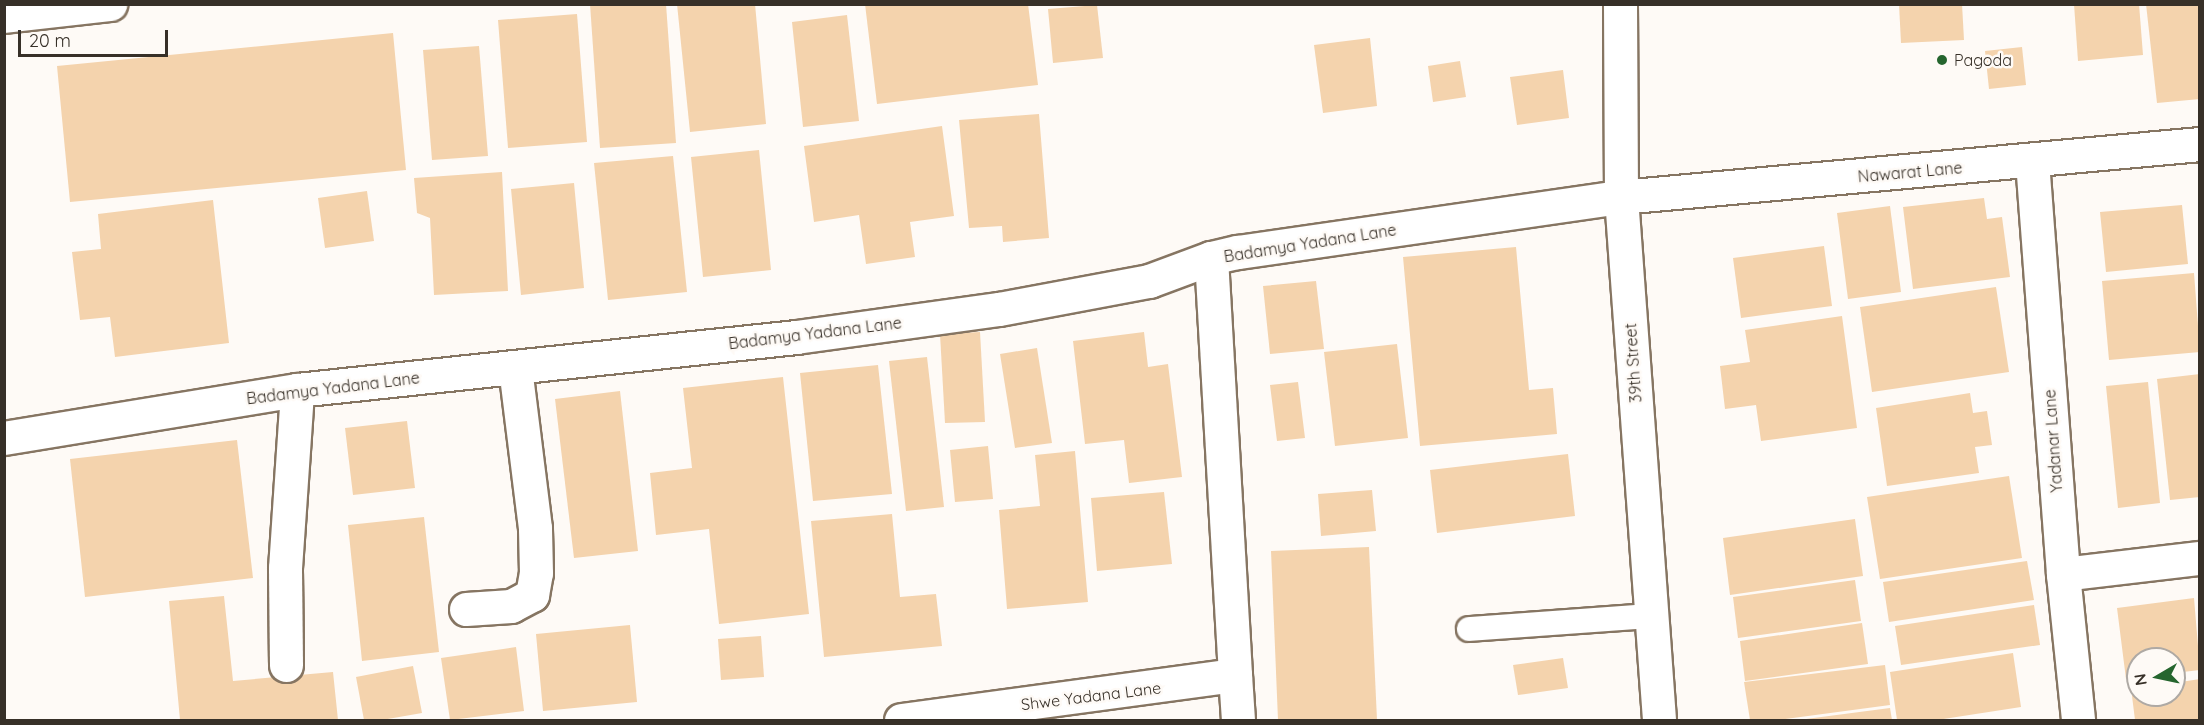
<!DOCTYPE html>
<style>
body{margin:0}
#map{position:relative;width:2204px;height:725px;overflow:hidden;background:#fefaf6;font-family:Quicksand,sans-serif}
div>[style]{position:absolute}
.building>*{inset:0;background:#f4d3ad}
.roads{filter:drop-shadow(2px 0 #867562) drop-shadow(-2px 0 #867562) drop-shadow(0 2px #867562) drop-shadow(0 -2px #867562)}
.service>*{height:24px;margin:-12px;padding:0 12px;transform-origin:12px;border-radius:12px;background:#fff}
.minor>*{height:33px;margin:-16.5px;padding:0 16.5px;transform-origin:16.5px;border-radius:16.5px;background:#fff}
.dots>*{width:16px;height:16px;translate:-50% -50%;box-sizing:border-box;border:3px solid #fefaf6;border-radius:50%}
span{translate:-50% -50%;white-space:nowrap;text-align:center;line-height:1.15;-webkit-text-stroke:5px #fefaf6;paint-order:stroke}
.poi-label{font-size:16px;color:#373028}
.left{translate:0 -50%;text-align:left}
.street-label{font-size:16px;color:#373028}
.frame{position:absolute;inset:0;border:6px solid #373028;pointer-events:none}
.north{position:absolute;left:2126px;top:647px;width:60px;height:60px;box-sizing:border-box;background:#fefaf6;border:2px solid #aea9a4;border-radius:50%;rotate:261deg;font-size:16px;font-weight:700;line-height:24px;text-align:center;color:#373028}
.north::after{content:'';display:block;margin:auto;width:21px;height:27px;background:#25652e;clip-path:polygon(50% 0,100% 100%,50% 72%,0 100%)}
.scale{position:absolute;left:18px;top:30px;width:150px;height:27px;box-sizing:border-box;border:3px solid #373028;border-top:0;padding-left:8px;font-size:18px;line-height:21px;white-space:nowrap;color:#373028;-webkit-text-stroke:4px #fefaf6;paint-order:stroke}
</style>
<div id="map">
<div class="building">
<i style="clip-path:polygon(590px 4px,666px 4px,676px 143px,600px 148px)"></i>
<i style="clip-path:polygon(677px 4px,755px 4px,766px 124px,690px 132px)"></i>
<i style="clip-path:polygon(865px 4px,1028px 4px,1038px 85px,877px 104px)"></i>
<i style="clip-path:polygon(1899px 4px,1962px 4px,1964px 40px,1901px 43px)"></i>
<i style="clip-path:polygon(2074px 4px,2139px 4px,2143px 55px,2078px 61px)"></i>
<i style="clip-path:polygon(2146px 4px,2200px 4px,2200px 99px,2157px 103px)"></i>
<i style="clip-path:polygon(1097px 5px,1103px 58px,1053px 63px,1048px 9px)"></i>
<i style="clip-path:polygon(577px 14px,587px 142px,508px 148px,498px 20px)"></i>
<i style="clip-path:polygon(847px 15px,859px 121px,803px 127px,792px 22px)"></i>
<i style="clip-path:polygon(393px 33px,406px 170px,70px 202px,57px 66px)"></i>
<i style="clip-path:polygon(1370px 38px,1377px 106px,1323px 113px,1314px 45px)"></i>
<i style="clip-path:polygon(479px 46px,488px 156px,432px 160px,423px 50px)"></i>
<i style="clip-path:polygon(2022px 47px,2026px 85px,1989px 89px,1985px 51px)"></i>
<i style="clip-path:polygon(1460px 61px,1466px 97px,1433px 102px,1428px 66px)"></i>
<i style="clip-path:polygon(1563px 70px,1569px 118px,1517px 125px,1510px 77px)"></i>
<i style="clip-path:polygon(1039px 114px,1049px 238px,1003px 242px,1002px 226px,969px 228px,959px 120px)"></i>
<i style="clip-path:polygon(942px 126px,954px 216px,910px 222px,915px 257px,866px 264px,859px 215px,814px 222px,804px 146px)"></i>
<i style="clip-path:polygon(759px 150px,771px 270px,703px 277px,691px 157px)"></i>
<i style="clip-path:polygon(673px 156px,687px 292px,608px 300px,594px 163px)"></i>
<i style="clip-path:polygon(502px 172px,508px 291px,434px 295px,430px 218px,417px 213px,414px 178px)"></i>
<i style="clip-path:polygon(574px 183px,584px 288px,521px 295px,511px 189px)"></i>
<i style="clip-path:polygon(367px 191px,374px 241px,325px 248px,318px 198px)"></i>
<i style="clip-path:polygon(1984px 198px,1987px 219px,2002px 217px,2010px 277px,1913px 289px,1903px 207px)"></i>
<i style="clip-path:polygon(213px 200px,229px 343px,115px 357px,110px 317px,80px 320px,72px 252px,101px 249px,98px 214px)"></i>
<i style="clip-path:polygon(2182px 205px,2188px 264px,2106px 272px,2100px 212px)"></i>
<i style="clip-path:polygon(1890px 206px,1901px 292px,1848px 299px,1837px 213px)"></i>
<i style="clip-path:polygon(1824px 246px,1832px 306px,1741px 318px,1733px 258px)"></i>
<i style="clip-path:polygon(1516px 247px,1529px 390px,1553px 388px,1557px 434px,1420px 446px,1403px 257px)"></i>
<i style="clip-path:polygon(2194px 273px,2200px 352px,2109px 360px,2102px 281px)"></i>
<i style="clip-path:polygon(1316px 281px,1324px 349px,1270px 354px,1263px 286px)"></i>
<i style="clip-path:polygon(1996px 287px,2009px 372px,1872px 392px,1860px 307px)"></i>
<i style="clip-path:polygon(1842px 316px,1857px 428px,1761px 441px,1756px 405px,1725px 409px,1720px 366px,1750px 362px,1745px 330px)"></i>
<i style="clip-path:polygon(980px 332px,985px 422px,945px 423px,940px 334px)"></i>
<i style="clip-path:polygon(1144px 332px,1148px 367px,1168px 364px,1182px 477px,1129px 483px,1124px 440px,1085px 444px,1073px 341px)"></i>
<i style="clip-path:polygon(1397px 344px,1408px 438px,1335px 446px,1324px 352px)"></i>
<i style="clip-path:polygon(1037px 348px,1052px 443px,1015px 448px,1000px 354px)"></i>
<i style="clip-path:polygon(927px 357px,944px 507px,906px 511px,889px 361px)"></i>
<i style="clip-path:polygon(878px 365px,892px 494px,813px 501px,800px 373px)"></i>
<i style="clip-path:polygon(2200px 374px,2200px 497px,2170px 500px,2157px 379px)"></i>
<i style="clip-path:polygon(783px 377px,809px 614px,719px 624px,709px 529px,656px 535px,650px 473px,692px 468px,683px 388px)"></i>
<i style="clip-path:polygon(1298px 382px,1305px 438px,1277px 441px,1270px 385px)"></i>
<i style="clip-path:polygon(2148px 382px,2160px 503px,2118px 508px,2106px 386px)"></i>
<i style="clip-path:polygon(620px 391px,638px 551px,574px 558px,555px 399px)"></i>
<i style="clip-path:polygon(1970px 393px,1973px 413px,1987px 411px,1992px 445px,1975px 447px,1979px 473px,1887px 486px,1876px 408px)"></i>
<i style="clip-path:polygon(407px 421px,415px 488px,353px 495px,345px 428px)"></i>
<i style="clip-path:polygon(237px 440px,253px 578px,85px 597px,70px 459px)"></i>
<i style="clip-path:polygon(988px 446px,993px 499px,955px 502px,950px 450px)"></i>
<i style="clip-path:polygon(1075px 451px,1088px 602px,1007px 609px,999px 510px,1040px 506px,1035px 455px)"></i>
<i style="clip-path:polygon(1568px 454px,1575px 516px,1437px 533px,1430px 470px)"></i>
<i style="clip-path:polygon(2009px 476px,2022px 558px,1880px 579px,1867px 497px)"></i>
<i style="clip-path:polygon(1372px 490px,1376px 531px,1321px 536px,1318px 494px)"></i>
<i style="clip-path:polygon(1164px 492px,1172px 564px,1097px 571px,1091px 498px)"></i>
<i style="clip-path:polygon(892px 514px,900px 597px,936px 594px,942px 646px,824px 657px,811px 521px)"></i>
<i style="clip-path:polygon(424px 517px,439px 652px,362px 661px,348px 525px)"></i>
<i style="clip-path:polygon(1855px 519px,1863px 576px,1730px 595px,1723px 538px)"></i>
<i style="clip-path:polygon(1369px 547px,1377px 720px,1278px 720px,1271px 551px)"></i>
<i style="clip-path:polygon(2027px 561px,2034px 600px,1889px 622px,1883px 582px)"></i>
<i style="clip-path:polygon(1855px 580px,1861px 621px,1738px 638px,1733px 597px)"></i>
<i style="clip-path:polygon(224px 596px,233px 681px,333px 672px,338px 720px,180px 720px,169px 601px)"></i>
<i style="clip-path:polygon(2194px 598px,2200px 670px,2174px 673px,2174px 659px,2138px 659px,2138px 677px,2126px 679px,2117px 608px)"></i>
<i style="clip-path:polygon(2034px 605px,2040px 645px,1901px 665px,1895px 626px)"></i>
<i style="clip-path:polygon(1862px 623px,1868px 664px,1745px 681px,1740px 641px)"></i>
<i style="clip-path:polygon(630px 625px,637px 702px,543px 711px,536px 634px)"></i>
<i style="clip-path:polygon(761px 636px,764px 677px,721px 680px,718px 639px)"></i>
<i style="clip-path:polygon(516px 647px,524px 711px,450px 720px,441px 658px)"></i>
<i style="clip-path:polygon(2013px 653px,2021px 707px,1937px 720px,1897px 720px,1890px 672px)"></i>
<i style="clip-path:polygon(1563px 658px,1568px 688px,1518px 695px,1513px 665px)"></i>
<i style="clip-path:polygon(1885px 665px,1890px 705px,1778px 720px,1750px 720px,1744px 682px)"></i>
<i style="clip-path:polygon(413px 666px,422px 713px,382px 720px,364px 720px,356px 677px)"></i>
<i style="clip-path:polygon(2200px 679px,2200px 720px,2135px 720px,2131px 688px,2138px 687px,2138px 695px,2174px 695px,2174px 683px)"></i>
<i style="clip-path:polygon(1890px 708px,1892px 720px,1806px 720px,1806px 719px)"></i>
</div>
<div class="roads">
<div class="service">
<i style="left:1469px;top:629px;width:183px;rotate:-4.1deg"></i>
</div>
<div class="minor">
<i style="left:1620px;top:4px;width:193px;rotate:89.7deg"></i>
<i style="left:1621px;top:197px;width:524px;rotate:85.84deg"></i>
<i style="left:4px;top:16px;width:107px;rotate:-6.5deg"></i>
<i style="left:2032px;top:161px;width:414px;rotate:85.7deg"></i>
<i style="left:2063px;top:574px;width:147px;rotate:84.1deg"></i>
<i style="left:1211px;top:258px;width:418px;rotate:86.7deg"></i>
<i style="left:4px;top:438px;width:297px;rotate:-9.3deg"></i>
<i style="left:297px;top:390px;width:502px;rotate:-6.06deg"></i>
<i style="left:796px;top:337px;width:205px;rotate:-7.9deg"></i>
<i style="left:999px;top:309px;width:153px;rotate:-10.6deg"></i>
<i style="left:1149px;top:281px;width:66px;rotate:-20.4deg"></i>
<i style="left:1211px;top:258px;width:28px;rotate:-13deg"></i>
<i style="left:1238px;top:252px;width:387px;rotate:-8.2deg"></i>
<i style="left:1621px;top:197px;width:581px;rotate:-5.23deg"></i>
<i style="left:2063px;top:574px;width:138px;rotate:-6.7deg"></i>
<i style="left:466px;top:609px;width:45px;rotate:-3.8deg"></i>
<i style="left:511px;top:606px;width:24px;rotate:-28deg"></i>
<i style="left:532px;top:595px;width:22px;rotate:-80deg"></i>
<i style="left:536px;top:573px;width:45px;rotate:-91.3deg"></i>
<i style="left:535px;top:528px;width:162px;rotate:-97.1deg"></i>
<i style="left:286px;top:665px;width:97px;rotate:-90.6deg"></i>
<i style="left:285px;top:568px;width:178px;rotate:-86.1deg"></i>
<i style="left:901px;top:720px;width:337px;rotate:-7.7deg"></i>
<i style="left:1235px;top:675px;width:45px;rotate:86.2deg"></i>
</div>
</div>
<div class="dots">
<i style="left:1942px;top:60px;background:#25652e"></i>
</div>
<div class="poi-label">
<span class="left" style="left:1954px;top:60px">Pagoda</span>
</div>
<div class="street-label">
<span style="left:1910px;top:172px;rotate:-5deg">Nawarat Lane</span>
<span style="left:1310px;top:243px;rotate:-9deg">Badamya Yadana Lane</span>
<span style="left:815px;top:333px;rotate:-7deg">Badamya Yadana Lane</span>
<span style="left:1633px;top:363px;rotate:-94deg">39th Street</span>
<span style="left:333px;top:388px;rotate:-7deg">Badamya Yadana Lane</span>
<span style="left:2053px;top:441px;rotate:-94deg">Yadanar Lane</span>
<span style="left:1091px;top:696px;rotate:-7deg">Shwe Yadana Lane</span>
</div>
<div class="frame"></div>
<div class="north">N</div>
<div class="scale">20 m</div>
</div>
